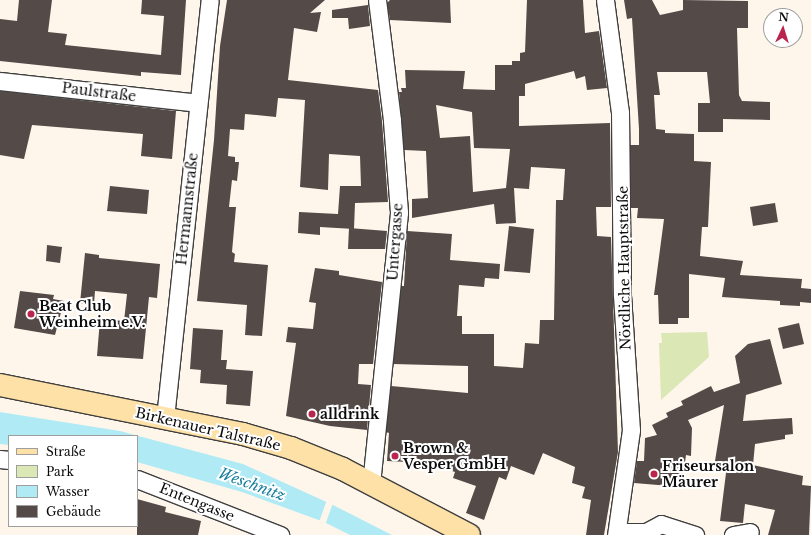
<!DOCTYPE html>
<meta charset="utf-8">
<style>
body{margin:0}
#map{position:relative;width:811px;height:535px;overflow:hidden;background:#fff6eb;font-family:"Libre Baskerville",serif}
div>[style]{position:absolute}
.green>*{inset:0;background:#dbe8b5}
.water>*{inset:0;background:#b0ebf5}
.pier>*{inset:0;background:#fff6eb}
.building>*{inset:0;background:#544a48}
.roads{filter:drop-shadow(1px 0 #3f3f3f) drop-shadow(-1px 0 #3f3f3f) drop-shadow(0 1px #3f3f3f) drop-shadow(0 -1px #3f3f3f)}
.street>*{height:17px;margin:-8.5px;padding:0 8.5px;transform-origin:8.5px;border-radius:8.5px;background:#fff}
.secondary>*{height:22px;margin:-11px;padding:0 11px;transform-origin:11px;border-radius:11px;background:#fee1a6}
.dots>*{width:11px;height:11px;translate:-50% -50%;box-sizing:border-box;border:2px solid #fff;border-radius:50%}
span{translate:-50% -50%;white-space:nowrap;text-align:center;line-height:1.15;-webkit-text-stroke:4px #fff;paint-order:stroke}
.street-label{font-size:14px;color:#0c0c0c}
.poi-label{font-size:14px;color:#0c0c0c;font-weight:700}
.left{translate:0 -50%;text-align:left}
.water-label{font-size:15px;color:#177f9c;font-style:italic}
.legend{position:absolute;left:8px;top:435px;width:130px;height:92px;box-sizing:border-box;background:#fff;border:1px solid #9e9e9e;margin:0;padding:5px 7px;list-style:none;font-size:12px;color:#0c0c0c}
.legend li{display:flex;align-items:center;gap:8px;height:20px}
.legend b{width:20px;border:1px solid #9e9e9e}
.north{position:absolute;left:763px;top:8px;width:40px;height:40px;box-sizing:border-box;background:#fff;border:1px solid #9e9e9e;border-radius:50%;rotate:4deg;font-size:11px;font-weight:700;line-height:16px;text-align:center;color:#0c0c0c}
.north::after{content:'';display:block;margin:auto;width:14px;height:18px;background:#ba254d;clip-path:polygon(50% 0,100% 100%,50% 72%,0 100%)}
</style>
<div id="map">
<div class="green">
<i style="clip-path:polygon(707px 332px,709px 357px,661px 400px,659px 343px,662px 343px,661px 333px)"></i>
</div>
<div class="water">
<i style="clip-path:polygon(0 412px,120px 431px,243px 464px,331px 504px,392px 535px,350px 535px,324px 522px,242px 492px,137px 462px,137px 436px,9px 436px,9px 445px,0 444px)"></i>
</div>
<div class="pier">
<i style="clip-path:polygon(327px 500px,333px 503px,325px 525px,319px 522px)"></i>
</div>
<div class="building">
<i style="clip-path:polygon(19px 0,52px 0,48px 32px,67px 34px,65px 45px,161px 55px,164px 16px,141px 14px,142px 0,186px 0,181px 75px,141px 72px,141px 76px,0 61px,0 19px,17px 21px)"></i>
<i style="clip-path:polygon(227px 0,325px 0,310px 13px,321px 12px,317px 32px,294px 28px,288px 80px,378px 90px,382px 121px,388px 202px,355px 203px,354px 229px,320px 227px,320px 235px,298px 233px,299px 212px,338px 214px,340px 186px,361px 186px,360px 156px,329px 154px,328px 190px,300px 187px,305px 100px,278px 98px,276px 117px,245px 114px,244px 130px,230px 129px,228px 156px,235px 157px,235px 162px,239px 162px,237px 181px,232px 180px,229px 207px,236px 207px,232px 252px,235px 254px,234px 262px,268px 265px,262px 336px,245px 335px,247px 305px,197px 301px,214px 140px,220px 46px)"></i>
<i style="clip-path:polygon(390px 0,450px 0,451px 23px,390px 20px,387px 3px)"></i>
<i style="clip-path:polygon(evenodd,527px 0,583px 0,585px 33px,599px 31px,607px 88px,587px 90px,585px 76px,576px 79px,574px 71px,525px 84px,525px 96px,519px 96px,519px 126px,610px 123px,611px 207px,596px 207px,597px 236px,611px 237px,618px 452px,604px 535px,586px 535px,591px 500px,582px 498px,585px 487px,572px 483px,575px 467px,543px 453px,534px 475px,511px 466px,506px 480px,499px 477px,484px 520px,466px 513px,476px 486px,453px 478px,455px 472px,407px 455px,407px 462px,387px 461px,389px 433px,386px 432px,391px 386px,468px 393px,468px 366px,393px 364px,401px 286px,404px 286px,407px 231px,452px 234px,450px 260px,500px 264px,499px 279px,485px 278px,484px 287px,459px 285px,457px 316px,462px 316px,462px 334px,494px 334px,494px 366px,523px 368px,525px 343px,539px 344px,540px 320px,554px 320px,556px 200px,563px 200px,565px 169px,531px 167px,529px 189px,514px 188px,516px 223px,496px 224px,494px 204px,412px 218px,412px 199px,428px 198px,426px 151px,404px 150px,399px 92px,402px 92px,401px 88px,406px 88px,405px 70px,465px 71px,463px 89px,495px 90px,495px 65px,512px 65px,512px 61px,520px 61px,520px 53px,525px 52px,527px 0,436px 105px,472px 112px,474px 148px,510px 149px,506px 188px,473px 192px,470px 136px,440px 138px,436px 105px)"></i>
<i style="clip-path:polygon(624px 0,652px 0,660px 15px,683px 10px,683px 0,748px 1px,748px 28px,737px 28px,739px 95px,742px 101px,770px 102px,770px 120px,723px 119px,723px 132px,698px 132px,698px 103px,710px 103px,707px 72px,657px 72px,660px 95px,654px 95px,656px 129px,665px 130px,665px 133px,694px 134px,694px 161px,711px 162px,708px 227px,702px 227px,700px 256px,743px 261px,740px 275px,802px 279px,801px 288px,811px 289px,811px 303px,800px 302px,800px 306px,780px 305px,780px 301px,722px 297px,725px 278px,689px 274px,689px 318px,678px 318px,678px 324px,659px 324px,658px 295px,654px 295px,664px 219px,637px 218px,638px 208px,631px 208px,630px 145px,639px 145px,639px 129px,632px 18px,627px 19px)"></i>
<i style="clip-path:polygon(368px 5px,370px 26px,349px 29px,348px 18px,332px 18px,332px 10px)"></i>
<i style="clip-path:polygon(0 91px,176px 111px,172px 159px,141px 156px,143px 134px,32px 125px,24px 159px,0 155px)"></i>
<i style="clip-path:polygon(110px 186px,149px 190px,147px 214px,107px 211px)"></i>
<i style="clip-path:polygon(775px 203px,778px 222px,753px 226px,750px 207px)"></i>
<i style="clip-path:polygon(509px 226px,534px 229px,530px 273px,504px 271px)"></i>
<i style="clip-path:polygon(349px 228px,387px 231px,385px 249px,348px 249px)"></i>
<i style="clip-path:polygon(47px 245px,62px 247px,60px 263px,46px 261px)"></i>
<i style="clip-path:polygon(85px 253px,99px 255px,99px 258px,160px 264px,157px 298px,149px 297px,143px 359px,97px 356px,100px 319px,124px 321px,127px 294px,95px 291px,94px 304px,80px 303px)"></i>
<i style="clip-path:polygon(315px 268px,339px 271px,339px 275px,382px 282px,373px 364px,359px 364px,358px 384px,371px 385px,367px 430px,330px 426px,286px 416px,296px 343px,286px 342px,288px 327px,313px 329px,316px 303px,309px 302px)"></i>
<i style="clip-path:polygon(20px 291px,54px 295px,53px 299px,64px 301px,55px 335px,14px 328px)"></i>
<i style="clip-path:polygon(799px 323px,804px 344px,783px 349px,778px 328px)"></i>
<i style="clip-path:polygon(193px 328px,223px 330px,221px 360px,227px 360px,226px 369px,253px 371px,250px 406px,226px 404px,227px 385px,200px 383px,201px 370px,190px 369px)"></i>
<i style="clip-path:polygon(770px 339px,782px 384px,746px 395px,743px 421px,792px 418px,793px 434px,785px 435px,785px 439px,755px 444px,753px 465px,803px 476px,802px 485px,811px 486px,809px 535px,768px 535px,775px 510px,745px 504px,743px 523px,720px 521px,727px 465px,715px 461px,724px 405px,688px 420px,692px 428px,691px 456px,686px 455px,682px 487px,634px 483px,637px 461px,644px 461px,645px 438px,657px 435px,652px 425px,668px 417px,666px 413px,683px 405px,681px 401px,711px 386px,714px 392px,740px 383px,735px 356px,748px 344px)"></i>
<i style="clip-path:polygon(137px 499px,166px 507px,165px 512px,201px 521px,198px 535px,137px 535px)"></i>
</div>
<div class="roads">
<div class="street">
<i style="left:605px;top:0;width:113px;rotate:82.4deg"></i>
<i style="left:620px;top:112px;width:183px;rotate:89.4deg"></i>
<i style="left:622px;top:295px;width:135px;rotate:86.2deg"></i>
<i style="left:631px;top:430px;width:106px;rotate:98.1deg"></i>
<i style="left:0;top:81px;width:199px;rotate:6.3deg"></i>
<i style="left:165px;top:418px;width:420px;rotate:-83.9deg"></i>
<i style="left:0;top:459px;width:9px;rotate:6deg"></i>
<i style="left:137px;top:479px;width:154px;rotate:21.4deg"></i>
<i style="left:371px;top:484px;width:273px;rotate:-84.1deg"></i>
<i style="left:399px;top:212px;width:92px;rotate:-94.4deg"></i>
<i style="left:392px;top:120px;width:121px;rotate:-97.1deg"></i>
<i style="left:617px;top:532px;width:29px"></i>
<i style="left:646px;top:532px;width:17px;rotate:-28deg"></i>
<i style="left:661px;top:524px;width:36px;rotate:18deg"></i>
<i style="left:733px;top:535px;width:17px;rotate:-10deg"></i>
</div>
<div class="secondary">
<i style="left:0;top:385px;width:248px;rotate:11.4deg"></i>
<i style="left:243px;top:434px;width:50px;rotate:16.3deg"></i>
<i style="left:291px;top:448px;width:56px;rotate:22deg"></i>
<i style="left:343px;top:469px;width:142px;rotate:27.6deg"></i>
</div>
</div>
<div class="dots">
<i style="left:31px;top:314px;background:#ba254d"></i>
<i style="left:312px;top:414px;background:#ba254d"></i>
<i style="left:395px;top:456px;background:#ba254d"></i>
<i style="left:654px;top:474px;background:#ba254d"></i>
</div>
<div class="street-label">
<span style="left:99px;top:92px;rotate:7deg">Paulstraße</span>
<span style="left:187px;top:209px;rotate:-84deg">Hermannstraße</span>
<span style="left:395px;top:242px;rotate:-86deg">Untergasse</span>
<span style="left:624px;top:268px;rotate:-91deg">Nördliche Hauptstraße</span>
<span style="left:208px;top:429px;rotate:13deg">Birkenauer Talstraße</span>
<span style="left:197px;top:502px;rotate:22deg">Entengasse</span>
</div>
<div class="poi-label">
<span class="left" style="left:39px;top:314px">Beat Club<br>Weinheim e.V.</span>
<span class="left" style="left:320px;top:414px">alldrink</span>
<span class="left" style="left:403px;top:456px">Brown &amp;<br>Vesper GmbH</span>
<span class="left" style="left:662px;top:474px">Friseursalon<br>Mäurer</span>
</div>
<div class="water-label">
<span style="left:252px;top:484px;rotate:20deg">Weschnitz</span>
</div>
<ul class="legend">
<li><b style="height:5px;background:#fee1a6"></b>Straße</li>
<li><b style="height:11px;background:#dbe8b5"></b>Park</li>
<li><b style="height:11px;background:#b0ebf5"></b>Wasser</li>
<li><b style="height:11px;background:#544a48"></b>Gebäude</li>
</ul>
<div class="north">N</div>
</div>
